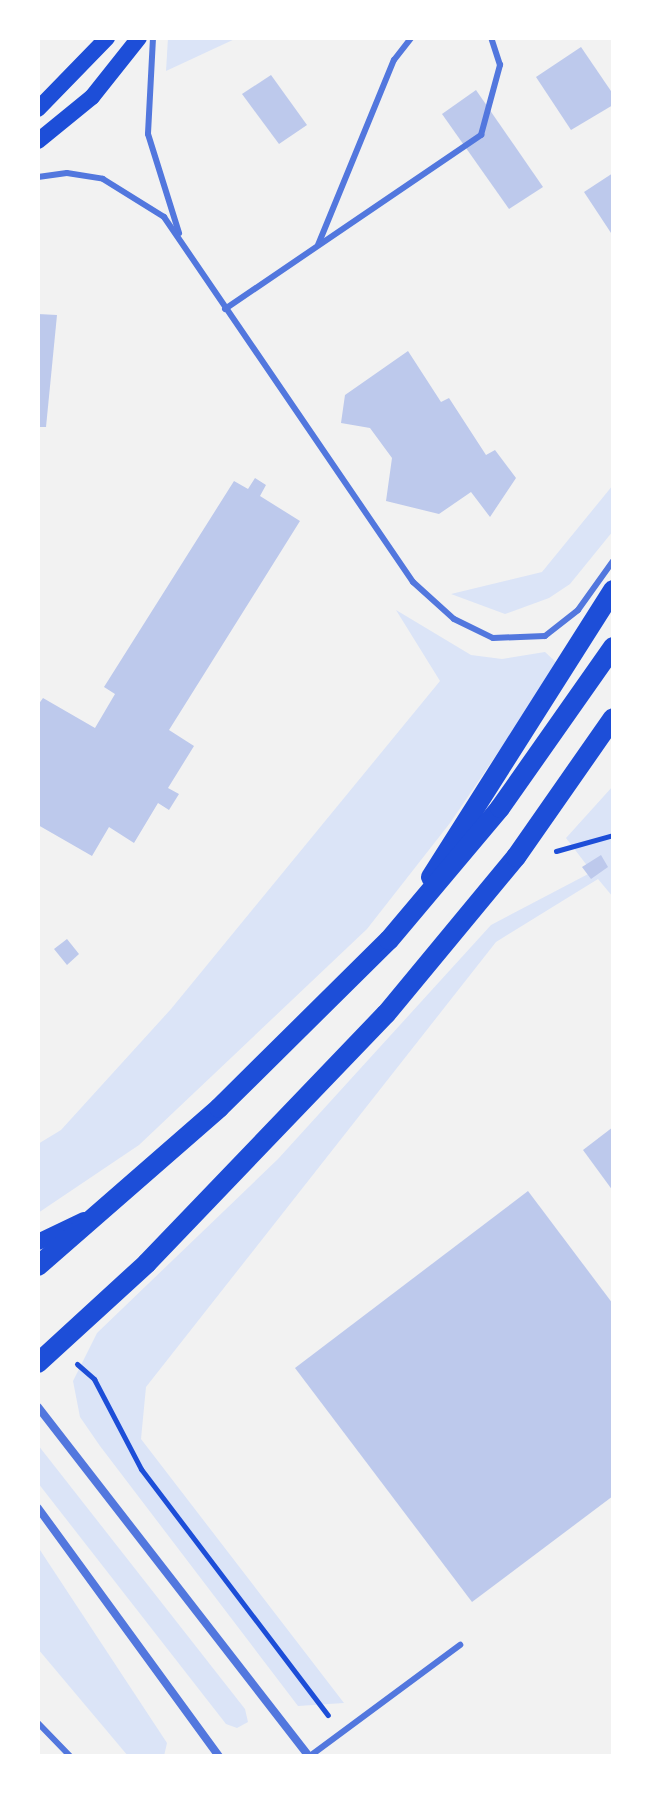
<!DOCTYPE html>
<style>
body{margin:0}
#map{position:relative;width:651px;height:1794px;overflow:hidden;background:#f2f2f2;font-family:Poppins,sans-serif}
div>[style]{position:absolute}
.green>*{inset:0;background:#dbe4f7}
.building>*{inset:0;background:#bdc9ec}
.path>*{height:5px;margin:-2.5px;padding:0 2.5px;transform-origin:2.5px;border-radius:2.5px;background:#1d4ed8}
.service>*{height:6px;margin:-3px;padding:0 3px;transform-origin:3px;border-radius:3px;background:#5277de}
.minor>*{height:8px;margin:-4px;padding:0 4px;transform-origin:4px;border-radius:4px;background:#5277de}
.secondary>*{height:16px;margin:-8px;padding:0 8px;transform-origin:8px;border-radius:8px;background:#1d4ed8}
.primary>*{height:20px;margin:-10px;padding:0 10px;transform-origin:10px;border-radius:10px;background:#1d4ed8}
span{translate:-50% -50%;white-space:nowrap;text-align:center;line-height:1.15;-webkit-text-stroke:6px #fff;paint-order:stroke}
.frame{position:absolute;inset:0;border:40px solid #fff;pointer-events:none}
</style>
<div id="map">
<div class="green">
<i style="clip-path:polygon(168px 38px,237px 38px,166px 71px)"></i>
<i style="clip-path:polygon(613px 485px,613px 531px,570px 584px,549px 598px,505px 614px,451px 594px,542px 572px)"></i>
<i style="clip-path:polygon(396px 610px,471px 655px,502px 659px,545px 652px,558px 664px,450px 823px,367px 929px,139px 1145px,38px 1213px,38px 1144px,61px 1130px,171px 1009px,440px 681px)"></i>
<i style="clip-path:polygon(613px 786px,613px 897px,598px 879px,496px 942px,146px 1387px,141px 1439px,344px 1703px,298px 1706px,100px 1446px,80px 1417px,73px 1381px,97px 1333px,278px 1159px,491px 925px,592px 872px,566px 838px)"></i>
<i style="clip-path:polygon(38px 1445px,245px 1709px,248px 1722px,237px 1728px,226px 1724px,38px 1483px)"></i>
<i style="clip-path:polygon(38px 1547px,167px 1743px,164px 1756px,128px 1756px,38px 1649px)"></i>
</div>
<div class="building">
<i style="clip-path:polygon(581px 47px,613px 94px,613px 105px,571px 130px,536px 77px)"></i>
<i style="clip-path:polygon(271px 75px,307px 125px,279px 144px,242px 94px)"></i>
<i style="clip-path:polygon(476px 90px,543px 187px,509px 209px,442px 114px)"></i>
<i style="clip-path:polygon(613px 173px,613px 236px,584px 192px)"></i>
<i style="clip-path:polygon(38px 314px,57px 315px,46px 427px,38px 427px)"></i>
<i style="clip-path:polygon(408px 351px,441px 402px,449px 398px,486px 455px,495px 450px,516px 478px,490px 517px,471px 492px,439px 514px,386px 501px,392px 458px,370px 428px,341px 423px,345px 395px)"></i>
<i style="clip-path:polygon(255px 478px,266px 485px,260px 496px,300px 521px,169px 730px,194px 746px,168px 788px,179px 794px,169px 810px,158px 803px,134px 843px,109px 827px,92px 856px,38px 825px,38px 705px,43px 698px,95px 728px,115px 694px,104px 687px,234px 481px,248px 489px)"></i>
<i style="clip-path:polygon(601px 855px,608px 867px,591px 879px,582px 867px)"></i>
<i style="clip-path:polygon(67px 939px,79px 954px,67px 965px,54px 949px)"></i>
<i style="clip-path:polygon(613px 1127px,613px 1191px,583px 1150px)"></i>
<i style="clip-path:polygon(528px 1191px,613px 1304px,613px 1496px,472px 1602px,295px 1368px)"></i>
</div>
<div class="path">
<i style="left:556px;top:851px;width:59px;rotate:-15.7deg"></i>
<i style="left:77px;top:1364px;width:23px;rotate:41deg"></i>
<i style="left:94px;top:1379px;width:102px;rotate:62.4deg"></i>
<i style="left:141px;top:1469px;width:309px;rotate:52.8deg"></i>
</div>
<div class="service">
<i style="left:153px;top:38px;width:96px;rotate:93deg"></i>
<i style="left:148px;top:134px;width:104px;rotate:72.6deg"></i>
<i style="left:38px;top:177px;width:29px;rotate:-8deg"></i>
<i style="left:67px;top:173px;width:36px;rotate:9deg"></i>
<i style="left:103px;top:179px;width:72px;rotate:31.9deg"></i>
<i style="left:164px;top:217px;width:442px;rotate:55.7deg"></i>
<i style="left:413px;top:582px;width:55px;rotate:42.1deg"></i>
<i style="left:454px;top:619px;width:43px;rotate:26deg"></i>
<i style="left:493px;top:638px;width:52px;rotate:-2.2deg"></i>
<i style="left:545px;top:636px;width:42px;rotate:-38.2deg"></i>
<i style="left:578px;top:610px;width:60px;rotate:-54.5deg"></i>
<i style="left:318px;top:245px;width:200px;rotate:-67.7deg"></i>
<i style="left:394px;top:60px;width:28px;rotate:-52deg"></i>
<i style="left:225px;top:309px;width:310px;rotate:-34.2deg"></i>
<i style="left:481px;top:135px;width:73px;rotate:-74.8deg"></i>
<i style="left:500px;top:65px;width:28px;rotate:-108deg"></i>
<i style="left:38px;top:1723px;width:46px;rotate:45.9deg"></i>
<i style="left:310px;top:1756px;width:187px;rotate:-36.5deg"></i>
</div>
<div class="minor">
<i style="left:38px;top:1407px;width:442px;rotate:52.2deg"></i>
<i style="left:38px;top:1508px;width:307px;rotate:53.9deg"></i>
</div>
<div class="secondary">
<i style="left:38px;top:109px;width:99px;rotate:-45.8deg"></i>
<i style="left:38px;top:141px;width:70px;rotate:-39.2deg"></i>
<i style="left:92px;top:97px;width:75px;rotate:-51.5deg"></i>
<i style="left:38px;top:1242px;width:51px;rotate:-25.6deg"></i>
</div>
<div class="primary">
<i style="left:431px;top:877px;width:340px;rotate:-57.6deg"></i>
<i style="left:38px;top:1266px;width:240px;rotate:-41.1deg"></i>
<i style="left:219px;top:1108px;width:239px;rotate:-44.7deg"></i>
<i style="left:389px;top:940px;width:172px;rotate:-49.9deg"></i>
<i style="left:500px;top:808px;width:197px;rotate:-54.9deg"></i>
<i style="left:38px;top:1363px;width:148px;rotate:-42.5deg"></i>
<i style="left:147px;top:1263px;width:345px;rotate:-46.2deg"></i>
<i style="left:386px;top:1014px;width:204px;rotate:-50.4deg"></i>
<i style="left:516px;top:857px;width:169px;rotate:-55.1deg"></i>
</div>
<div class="frame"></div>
</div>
